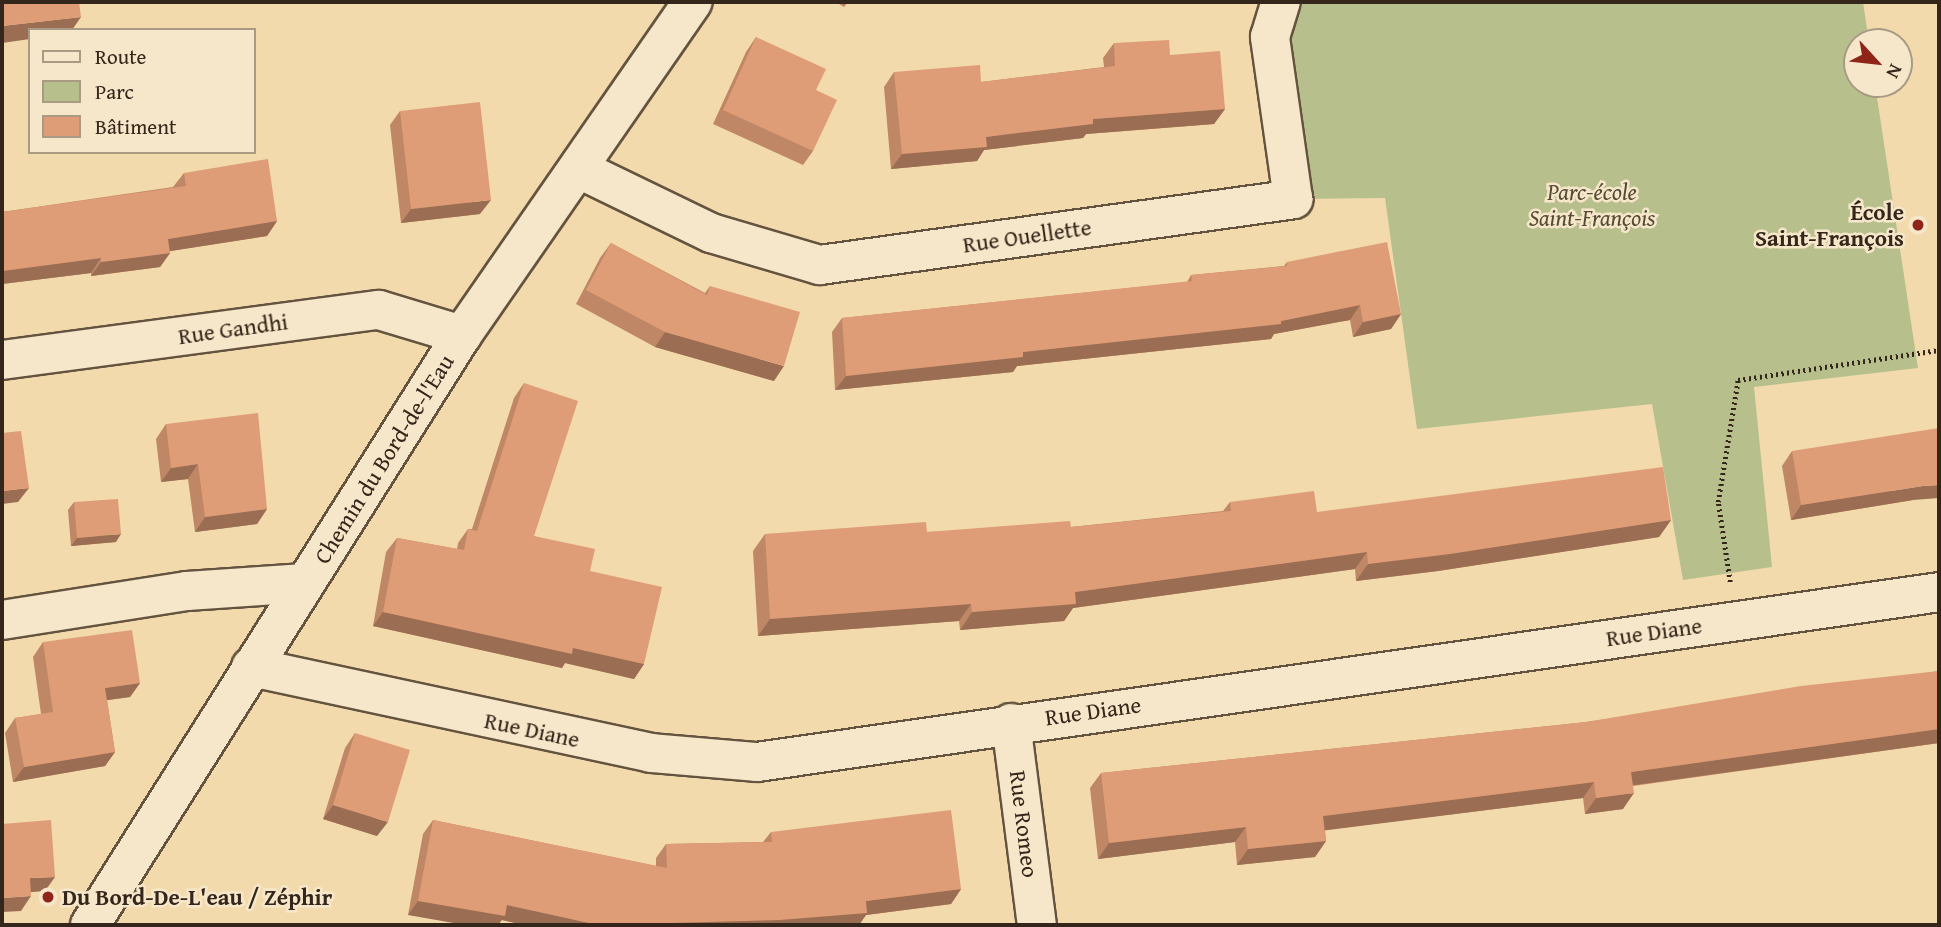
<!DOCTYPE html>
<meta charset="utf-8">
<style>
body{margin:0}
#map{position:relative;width:1941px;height:927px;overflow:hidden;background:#f2daad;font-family:"Gentium Book Plus",serif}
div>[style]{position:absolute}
.green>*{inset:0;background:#b7c08c}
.path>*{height:4.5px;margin-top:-2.25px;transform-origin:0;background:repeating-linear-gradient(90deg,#34261a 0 2px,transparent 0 5.5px)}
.roads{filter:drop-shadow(2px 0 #64533f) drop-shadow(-2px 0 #64533f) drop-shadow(0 2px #64533f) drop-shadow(0 -2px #64533f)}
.minor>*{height:38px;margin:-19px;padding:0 19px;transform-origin:19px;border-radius:19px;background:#f7e7ca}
.tertiary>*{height:38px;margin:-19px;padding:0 19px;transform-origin:19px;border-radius:19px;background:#f7e7ca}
.wall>*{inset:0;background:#bf8765}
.shaded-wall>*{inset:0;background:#9b6e53}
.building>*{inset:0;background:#de9d76}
.dots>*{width:19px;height:19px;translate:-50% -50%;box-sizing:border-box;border:4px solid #f7e7ca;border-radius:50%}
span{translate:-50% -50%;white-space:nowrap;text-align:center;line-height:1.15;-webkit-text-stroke:5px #f7e7ca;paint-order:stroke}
.park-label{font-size:23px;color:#554c36;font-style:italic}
.poi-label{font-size:23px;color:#34261a;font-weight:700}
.right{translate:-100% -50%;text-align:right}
.left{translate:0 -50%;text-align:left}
.street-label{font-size:23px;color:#34261a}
.frame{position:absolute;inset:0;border:4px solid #34261a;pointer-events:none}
.legend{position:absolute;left:28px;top:28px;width:228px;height:126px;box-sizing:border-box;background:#f7e7ca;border:2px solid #a99a84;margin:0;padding:9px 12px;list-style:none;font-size:21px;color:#34261a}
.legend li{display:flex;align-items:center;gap:14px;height:35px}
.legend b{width:35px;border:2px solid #a99a84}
.north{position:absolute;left:1843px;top:28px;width:70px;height:70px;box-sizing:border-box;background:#f7e7ca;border:2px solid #a99a84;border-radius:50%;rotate:117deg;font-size:19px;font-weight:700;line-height:28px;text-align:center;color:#34261a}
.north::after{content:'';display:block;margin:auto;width:24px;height:32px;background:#8f2418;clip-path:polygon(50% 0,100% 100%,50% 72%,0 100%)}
</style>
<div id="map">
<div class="green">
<i style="clip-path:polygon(1281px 2px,1863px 2px,1869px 42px,1857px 42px,1857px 84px,1875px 84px,1918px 368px,1754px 387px,1772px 567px,1683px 580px,1652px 404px,1417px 429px,1385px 198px,1293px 199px)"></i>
</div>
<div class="path">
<i style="left:1730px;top:582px;width:81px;rotate:-98.5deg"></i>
<i style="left:1718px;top:502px;width:124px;rotate:-80.7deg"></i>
<i style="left:1738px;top:380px;width:203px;rotate:-8.5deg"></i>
</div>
<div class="roads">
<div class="minor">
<i style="left:579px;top:169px;width:147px;rotate:25.9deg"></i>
<i style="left:711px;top:233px;width:114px;rotate:16.4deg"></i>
<i style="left:820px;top:265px;width:478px;rotate:-7.9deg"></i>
<i style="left:1293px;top:199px;width:164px;rotate:-98.1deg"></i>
<i style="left:1270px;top:37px;width:37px;rotate:-73deg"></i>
<i style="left:2px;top:360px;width:380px;rotate:-7.6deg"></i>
<i style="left:379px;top:310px;width:87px;rotate:16.8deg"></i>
<i style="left:2px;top:620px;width:187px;rotate:-8.9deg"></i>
<i style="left:187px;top:591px;width:118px;rotate:-3.9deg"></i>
<i style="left:251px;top:667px;width:409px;rotate:12.1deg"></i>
<i style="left:651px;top:753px;width:106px;rotate:4.9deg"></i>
<i style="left:757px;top:762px;width:1194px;rotate:-8.18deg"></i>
<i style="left:1011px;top:723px;width:204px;rotate:82.7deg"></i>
</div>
<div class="tertiary">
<i style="left:90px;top:925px;width:697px;rotate:-57.77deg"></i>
<i style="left:462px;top:335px;width:405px;rotate:-55.3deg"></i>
</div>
</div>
<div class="wall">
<i style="clip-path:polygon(836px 2px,848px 2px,844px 7px)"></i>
<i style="clip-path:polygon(756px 37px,816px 90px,813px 151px,803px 165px,713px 124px,746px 52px)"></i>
<i style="clip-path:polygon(1114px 43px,1170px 55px,1225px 109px,1214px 124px,1086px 134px,1083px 138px,984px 150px,977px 161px,891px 169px,884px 87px,894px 72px,981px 82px,1104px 67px,1103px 58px)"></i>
<i style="clip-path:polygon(400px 111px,480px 214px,401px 223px,390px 125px)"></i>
<i style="clip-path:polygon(184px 173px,277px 221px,267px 236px,170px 251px,170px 253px,160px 267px,91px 276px,91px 273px,2px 284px,2px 212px,173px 187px)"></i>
<i style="clip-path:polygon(611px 243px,705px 293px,710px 286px,774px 381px,655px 347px,576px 304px,600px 258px)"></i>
<i style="clip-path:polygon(1287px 262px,1401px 314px,1391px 329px,1353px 337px,1350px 320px,1274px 334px,1271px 339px,1017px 366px,1013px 372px,835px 390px,832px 332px,842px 318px,1187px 282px,1191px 275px,1284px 266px)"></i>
<i style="clip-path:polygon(524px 383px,534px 536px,590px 571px,644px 664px,634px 679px,565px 663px,562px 668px,373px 626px,386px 552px,397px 538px,457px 549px,458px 543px,468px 529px,472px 529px,514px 398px)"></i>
<i style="clip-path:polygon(166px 424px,267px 509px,257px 524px,195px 532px,188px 479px,161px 482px,156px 439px)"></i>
<i style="clip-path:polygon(1792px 451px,1913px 500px,1791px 520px,1782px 466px)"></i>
<i style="clip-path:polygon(74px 502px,116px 542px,71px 546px,68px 510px)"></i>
<i style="clip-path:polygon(1230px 502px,1317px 512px,1671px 520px,1659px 537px,1438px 571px,1356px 581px,1355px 569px,1073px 608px,1064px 621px,960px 630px,959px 621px,758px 636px,753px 551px,765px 534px,927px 532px,1071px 527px,1223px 511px)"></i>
<i style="clip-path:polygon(43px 642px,140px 683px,130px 697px,107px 700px,115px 752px,105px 766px,13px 782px,5px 733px,15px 718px,41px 714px,33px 657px)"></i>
<i style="clip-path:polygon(1939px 671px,1939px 743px,1633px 786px,1623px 809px,1585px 814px,1583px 798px,1325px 830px,1326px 841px,1315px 857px,1237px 865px,1235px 842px,1098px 859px,1090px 788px,1101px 773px,1586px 722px)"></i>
<i style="clip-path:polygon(355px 733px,377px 836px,323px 819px,345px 748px)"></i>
<i style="clip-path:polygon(433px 820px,656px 866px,656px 858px,666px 844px,763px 842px,771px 832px,961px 889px,951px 904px,866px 915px,859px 925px,524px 925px,502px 920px,408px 915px,423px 834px)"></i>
</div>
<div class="shaded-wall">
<i style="clip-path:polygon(81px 17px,72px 30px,30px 30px,30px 39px,2px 43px,2px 26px)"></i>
<i style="clip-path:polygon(1225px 109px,1214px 124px,1086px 134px,1083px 138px,984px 150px,977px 161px,891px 169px,902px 154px,986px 137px,1093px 119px)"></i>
<i style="clip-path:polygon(491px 200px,480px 214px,401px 223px,411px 209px)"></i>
<i style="clip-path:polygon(277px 221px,267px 236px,158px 253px,168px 239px)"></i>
<i style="clip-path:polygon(170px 253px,160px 267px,91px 276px,101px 262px)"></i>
<i style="clip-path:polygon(101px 258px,91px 273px,2px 284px,2px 271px)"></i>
<i style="clip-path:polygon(1360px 305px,1350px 320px,1274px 334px,1271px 339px,1017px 366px,1013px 372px,835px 390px,846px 376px,1023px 352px,1281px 321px)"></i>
<i style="clip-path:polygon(1401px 314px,1391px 329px,1353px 337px,1363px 322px)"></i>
<i style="clip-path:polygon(665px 332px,784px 366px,774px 381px,655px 347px)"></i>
<i style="clip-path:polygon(198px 464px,188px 479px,161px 482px,171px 468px)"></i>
<i style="clip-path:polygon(1939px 485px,1939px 498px,1913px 500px,1791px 520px,1801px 505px,1923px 486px)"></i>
<i style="clip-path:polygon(29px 488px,18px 502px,2px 504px,2px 491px)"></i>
<i style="clip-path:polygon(267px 509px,257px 524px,195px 532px,205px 517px)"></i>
<i style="clip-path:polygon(1671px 520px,1659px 537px,1438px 571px,1356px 581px,1368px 564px)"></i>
<i style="clip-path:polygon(121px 534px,116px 542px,71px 546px,77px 538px)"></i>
<i style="clip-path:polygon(1367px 552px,1355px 569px,1073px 608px,1064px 621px,960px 630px,972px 612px,1075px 592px)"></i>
<i style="clip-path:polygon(971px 604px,959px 621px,758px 636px,770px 619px)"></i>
<i style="clip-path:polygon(383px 612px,573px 648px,644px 664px,634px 679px,565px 663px,562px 668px,373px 626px)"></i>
<i style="clip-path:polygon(140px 683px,130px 697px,94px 702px,105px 688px)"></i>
<i style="clip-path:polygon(1939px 729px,1939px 743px,1620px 787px,1631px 772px)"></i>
<i style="clip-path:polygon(115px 752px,105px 766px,13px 782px,24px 767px)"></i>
<i style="clip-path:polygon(1594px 782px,1583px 798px,1312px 832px,1323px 816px)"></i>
<i style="clip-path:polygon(1634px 793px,1623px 809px,1585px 814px,1596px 798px)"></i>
<i style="clip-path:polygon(333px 805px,388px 822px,377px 836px,323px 819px)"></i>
<i style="clip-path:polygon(1246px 827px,1235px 842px,1098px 859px,1109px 843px)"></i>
<i style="clip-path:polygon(1326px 841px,1315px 857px,1237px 865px,1248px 849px)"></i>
<i style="clip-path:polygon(55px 877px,45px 891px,20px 893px,30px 878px)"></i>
<i style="clip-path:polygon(961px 889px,951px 904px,866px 915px,859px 925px,612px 925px,612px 924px,866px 901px)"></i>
<i style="clip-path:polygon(31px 896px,21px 911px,2px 912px,2px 898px)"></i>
<i style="clip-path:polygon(418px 901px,507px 905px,599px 925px,524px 925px,502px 920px,498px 925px,465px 925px,408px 915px)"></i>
</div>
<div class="building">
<i style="clip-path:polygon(2px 2px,79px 2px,81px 17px,2px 26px)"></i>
<i style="clip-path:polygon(756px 37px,826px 69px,816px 90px,837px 100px,813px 151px,723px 110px)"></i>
<i style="clip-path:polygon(1169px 40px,1170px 55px,1220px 51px,1225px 109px,1093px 119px,1093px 124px,986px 137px,987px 147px,902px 154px,894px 72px,980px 65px,981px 82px,1115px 66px,1114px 43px)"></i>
<i style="clip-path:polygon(480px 102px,491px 200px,411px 209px,400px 111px)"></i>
<i style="clip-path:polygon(268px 159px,277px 221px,168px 239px,170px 253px,101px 262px,101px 258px,2px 271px,2px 212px,186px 186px,184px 173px)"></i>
<i style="clip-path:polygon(1387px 242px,1401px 314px,1363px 322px,1360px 305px,1281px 321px,1281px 324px,1023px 352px,1023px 357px,846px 376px,842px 318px,1192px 281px,1191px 275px,1287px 266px,1287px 262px)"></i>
<i style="clip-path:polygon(611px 243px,707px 295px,710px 286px,800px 312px,784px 366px,665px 332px,586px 290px)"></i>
<i style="clip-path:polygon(524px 383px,578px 401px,534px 536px,595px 549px,590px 571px,662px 587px,644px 664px,573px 648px,572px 654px,383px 612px,397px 538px,464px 550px,468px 529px,477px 531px)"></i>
<i style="clip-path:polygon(258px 413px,267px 509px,205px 517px,198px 464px,171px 468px,166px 424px)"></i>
<i style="clip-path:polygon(1939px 428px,1939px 485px,1923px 486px,1801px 505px,1792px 451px)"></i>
<i style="clip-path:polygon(21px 431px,29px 488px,2px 491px,2px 433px)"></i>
<i style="clip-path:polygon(1663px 467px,1671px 520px,1450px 554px,1368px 564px,1367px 552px,1075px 592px,1076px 604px,972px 612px,971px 604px,770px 619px,765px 534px,926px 522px,927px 532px,1070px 521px,1071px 527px,1231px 511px,1230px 502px,1314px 491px,1317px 512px)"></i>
<i style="clip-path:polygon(118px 499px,121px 534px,77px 538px,74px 502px)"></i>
<i style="clip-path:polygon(132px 630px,140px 683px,105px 688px,115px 752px,24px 767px,15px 718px,53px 712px,43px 642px)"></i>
<i style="clip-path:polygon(1939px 671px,1939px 729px,1631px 772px,1634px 793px,1596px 798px,1594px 782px,1323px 816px,1326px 841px,1248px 849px,1246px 827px,1109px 843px,1101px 773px,1586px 722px,1801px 686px)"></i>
<i style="clip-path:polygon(355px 733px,410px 750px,388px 822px,333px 805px)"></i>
<i style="clip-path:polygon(951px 810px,961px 889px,866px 901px,867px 913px,780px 920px,598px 925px,507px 905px,505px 916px,418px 901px,433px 820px,667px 868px,666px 844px,772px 842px,771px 832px)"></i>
<i style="clip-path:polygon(51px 820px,55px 877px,30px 878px,31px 896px,2px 898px,2px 824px)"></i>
</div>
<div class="dots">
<i style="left:1918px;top:225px;background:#8f2418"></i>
<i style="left:48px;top:897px;background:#8f2418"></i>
</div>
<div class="park-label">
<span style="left:1592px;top:205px">Parc-école<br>Saint-François</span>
</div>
<div class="poi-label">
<span class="right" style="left:1904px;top:225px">École<br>Saint-François</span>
<span class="left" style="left:62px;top:897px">Du Bord-De-L'eau / Zéphir</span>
</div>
<div class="street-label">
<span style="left:1027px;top:236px;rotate:-8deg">Rue Ouellette</span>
<span style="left:233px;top:329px;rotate:-8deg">Rue Gandhi</span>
<span style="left:384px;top:459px;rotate:-58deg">Chemin du Bord-de-l'Eau</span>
<span style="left:1654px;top:632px;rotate:-8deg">Rue Diane</span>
<span style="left:1093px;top:711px;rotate:-8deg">Rue Diane</span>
<span style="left:532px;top:730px;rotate:12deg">Rue Diane</span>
<span style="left:1024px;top:824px;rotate:83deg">Rue Romeo</span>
</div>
<div class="frame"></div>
<ul class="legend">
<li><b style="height:9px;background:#f7e7ca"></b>Route</li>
<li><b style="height:19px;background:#b7c08c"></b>Parc</li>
<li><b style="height:19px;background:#de9d76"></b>Bâtiment</li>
</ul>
<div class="north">N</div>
</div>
